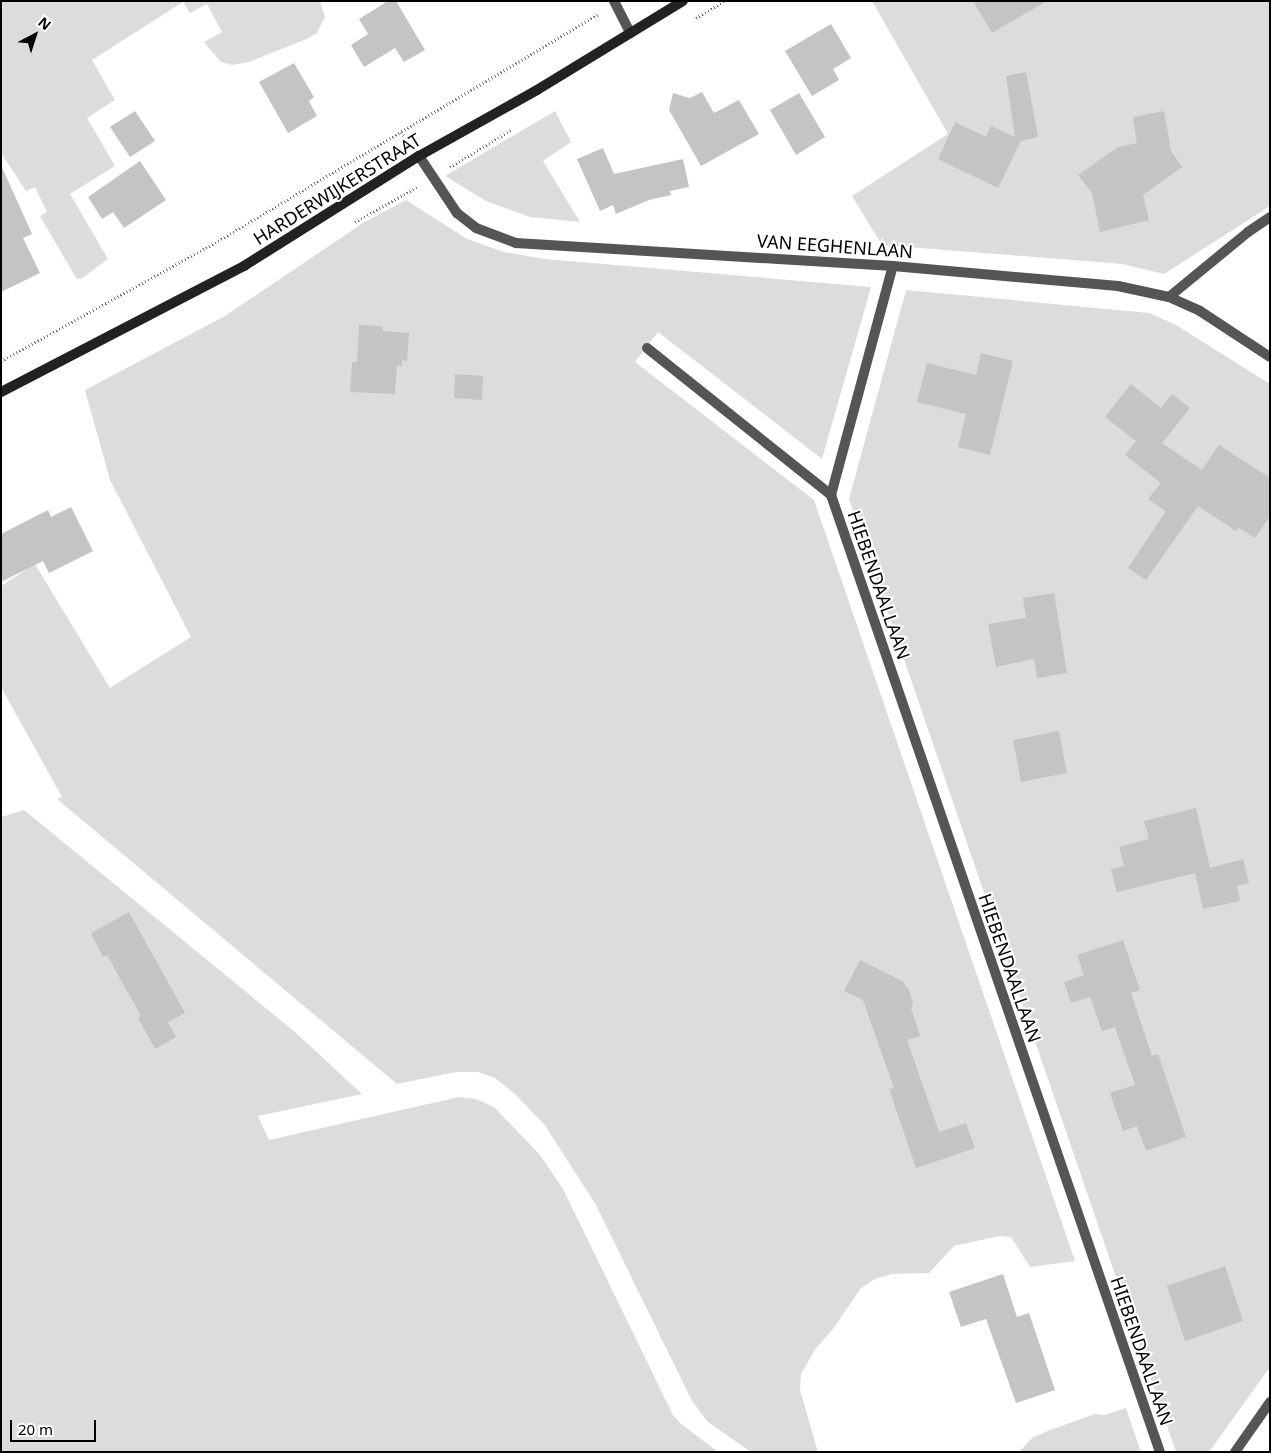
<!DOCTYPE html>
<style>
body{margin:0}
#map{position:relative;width:1271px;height:1453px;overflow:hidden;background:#fff;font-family:"Noto Sans",sans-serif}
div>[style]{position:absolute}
.green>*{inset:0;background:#dcdcdc}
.building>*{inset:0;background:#c4c4c4}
.path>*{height:3px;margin-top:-1.5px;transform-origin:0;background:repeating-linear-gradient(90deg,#777 0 1px,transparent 0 3.5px)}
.street>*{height:10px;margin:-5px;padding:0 5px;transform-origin:5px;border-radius:5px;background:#555}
.secondary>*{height:10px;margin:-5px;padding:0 5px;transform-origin:5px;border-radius:5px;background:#222}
span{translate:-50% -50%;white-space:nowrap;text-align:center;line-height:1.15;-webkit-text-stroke:4px #fff;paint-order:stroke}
.street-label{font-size:18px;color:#000}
.frame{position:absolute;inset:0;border:2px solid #000;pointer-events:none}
.north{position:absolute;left:10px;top:10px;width:50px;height:50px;-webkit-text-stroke:4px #fff;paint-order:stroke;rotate:40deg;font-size:14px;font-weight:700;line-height:20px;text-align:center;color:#000}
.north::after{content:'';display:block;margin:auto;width:18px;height:22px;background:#000;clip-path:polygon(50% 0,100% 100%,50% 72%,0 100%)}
.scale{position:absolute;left:10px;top:1420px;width:86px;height:22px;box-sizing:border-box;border:2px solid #000;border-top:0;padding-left:6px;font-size:15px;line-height:18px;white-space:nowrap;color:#000;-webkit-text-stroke:4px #fff;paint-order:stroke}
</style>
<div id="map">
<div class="green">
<i style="clip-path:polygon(1px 1px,320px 1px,325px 17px,317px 33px,309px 38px,249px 62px,232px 65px,221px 62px,204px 42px,222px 32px,207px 4px,190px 13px,183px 2px,92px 60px,115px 100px,87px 118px,115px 166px,70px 194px,108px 259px,81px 279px,76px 278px,40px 216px,47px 212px,35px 187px,26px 191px,1px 153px)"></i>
<i style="clip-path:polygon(872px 1px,1270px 1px,1270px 206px,1164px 274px,1122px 264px,882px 245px,852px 196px,948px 134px)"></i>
<i style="clip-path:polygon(555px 111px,571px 142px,543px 161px,580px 222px,530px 217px,486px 201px,445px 176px)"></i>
<i style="clip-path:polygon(406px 200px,467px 239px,504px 252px,545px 259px,871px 287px,822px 459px,658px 332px,635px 362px,814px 500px,1075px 1261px,1030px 1267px,1011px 1237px,999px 1236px,954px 1246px,929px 1273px,892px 1274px,875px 1279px,861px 1288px,833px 1329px,816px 1348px,801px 1374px,800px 1390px,818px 1452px,751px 1452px,708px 1422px,692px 1401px,596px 1205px,544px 1124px,515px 1094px,495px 1078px,478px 1072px,456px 1072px,397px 1084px,57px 799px,62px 797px,1px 687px,1px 586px,35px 564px,110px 688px,191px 637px,110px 480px,85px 390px,225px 316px,363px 223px)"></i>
<i style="clip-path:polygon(906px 290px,1149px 313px,1176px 325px,1270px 384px,1270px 1367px,1209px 1452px,1176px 1452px,849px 499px)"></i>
<i style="clip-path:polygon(24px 810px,295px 1032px,362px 1094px,258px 1116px,269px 1140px,459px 1097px,476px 1099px,494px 1107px,540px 1155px,563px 1189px,673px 1415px,680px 1423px,718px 1452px,1px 1452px,1px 817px)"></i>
<i style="clip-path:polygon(1126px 1408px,1141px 1452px,1019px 1452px,1032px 1438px,1050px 1430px,1095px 1414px,1105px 1415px)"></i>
</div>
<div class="building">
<i style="clip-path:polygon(388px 1px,396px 1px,425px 50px,404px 62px,395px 48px,364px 67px,351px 45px,368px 34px,359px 19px)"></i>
<i style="clip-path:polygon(973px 1px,1047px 1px,992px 33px)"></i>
<i style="clip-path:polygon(831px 24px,851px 58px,833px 69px,839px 80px,812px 96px,785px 51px)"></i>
<i style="clip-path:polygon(294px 63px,314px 97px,309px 101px,317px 116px,288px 133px,259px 82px)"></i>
<i style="clip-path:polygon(1026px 72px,1038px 137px,1021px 141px,998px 188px,938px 159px,955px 122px,986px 137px,991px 126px,1015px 137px,1006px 76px)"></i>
<i style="clip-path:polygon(702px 92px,714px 113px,739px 100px,759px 134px,701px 166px,669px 110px,673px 93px,690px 98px)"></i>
<i style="clip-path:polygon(799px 93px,825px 137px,796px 155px,770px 110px)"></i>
<i style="clip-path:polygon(135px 111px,155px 141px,130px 157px,110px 127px)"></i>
<i style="clip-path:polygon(1164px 111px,1171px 151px,1182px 167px,1143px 195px,1149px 220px,1100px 232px,1092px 193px,1078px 175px,1118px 147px,1137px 143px,1133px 117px)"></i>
<i style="clip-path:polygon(603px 148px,614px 174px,683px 159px,689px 187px,670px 191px,671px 195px,649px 200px,616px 214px,613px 205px,600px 211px,577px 159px)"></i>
<i style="clip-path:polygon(140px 161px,166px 200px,124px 228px,113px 212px,102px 219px,88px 197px)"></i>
<i style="clip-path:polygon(1px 165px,32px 234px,23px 238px,40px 273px,1px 292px)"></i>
<i style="clip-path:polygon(359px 325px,382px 326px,383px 331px,409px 333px,407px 361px,402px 360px,402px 366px,397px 366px,395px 394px,350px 392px,352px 362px,357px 362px)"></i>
<i style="clip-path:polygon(981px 353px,1013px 361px,990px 455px,958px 447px,966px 414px,917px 402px,927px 363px,976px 375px)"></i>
<i style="clip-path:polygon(455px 374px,483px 376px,482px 400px,454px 398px)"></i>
<i style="clip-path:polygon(1131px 384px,1161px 408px,1172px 394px,1190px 408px,1162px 443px,1202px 470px,1219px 445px,1270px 478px,1270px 516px,1255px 538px,1238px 527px,1236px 531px,1198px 506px,1146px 580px,1128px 568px,1166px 511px,1148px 499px,1161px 483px,1125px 455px,1136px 441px,1105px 417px)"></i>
<i style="clip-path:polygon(71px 507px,93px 551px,49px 573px,43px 561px,1px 582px,1px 534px,48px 510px,51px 517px)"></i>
<i style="clip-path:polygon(1054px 593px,1067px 673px,1037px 678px,1034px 659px,996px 667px,988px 624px,1026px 618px,1023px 598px)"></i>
<i style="clip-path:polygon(1059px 731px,1067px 773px,1021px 782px,1013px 740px)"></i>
<i style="clip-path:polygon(1196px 808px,1210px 868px,1243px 859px,1249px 883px,1237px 886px,1240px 901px,1203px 909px,1195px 873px,1117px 892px,1111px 869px,1124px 866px,1119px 847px,1149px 839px,1144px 821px)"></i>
<i style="clip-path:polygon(129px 912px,185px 1013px,168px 1022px,176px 1037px,155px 1049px,138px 1018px,141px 1016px,107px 955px,103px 957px,91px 933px)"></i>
<i style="clip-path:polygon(1123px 940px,1140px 990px,1131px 993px,1152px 1056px,1158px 1054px,1186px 1137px,1146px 1151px,1137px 1126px,1123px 1131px,1110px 1093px,1135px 1085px,1115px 1027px,1102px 1031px,1090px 997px,1071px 1003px,1064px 982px,1084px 975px,1077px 955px)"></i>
<i style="clip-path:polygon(860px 960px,902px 981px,909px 990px,913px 1003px,911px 1008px,920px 1036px,907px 1040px,939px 1132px,966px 1123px,975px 1148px,916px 1168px,889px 1089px,894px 1088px,863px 1000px,844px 991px)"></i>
<i style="clip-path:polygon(1225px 1266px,1243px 1321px,1185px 1341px,1167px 1286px)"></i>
<i style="clip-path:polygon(1003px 1274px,1017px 1317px,1029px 1313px,1055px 1390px,1016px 1403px,986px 1319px,961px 1327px,949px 1292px)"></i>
</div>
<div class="path">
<i style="left:696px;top:18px;width:33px;rotate:-31deg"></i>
<i style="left:401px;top:132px;width:11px;rotate:52deg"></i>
<i style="left:450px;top:167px;width:71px;rotate:-31.2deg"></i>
<i style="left:355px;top:222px;width:71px;rotate:-29.4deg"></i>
<i style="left:1px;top:361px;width:234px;rotate:-28.9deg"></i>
<i style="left:206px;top:248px;width:457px;rotate:-30.8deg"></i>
</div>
<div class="street">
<i style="left:614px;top:1px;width:36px;rotate:63deg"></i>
<i style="left:419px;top:156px;width:69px;rotate:56.3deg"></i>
<i style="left:457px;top:213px;width:24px;rotate:38deg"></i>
<i style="left:476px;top:228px;width:43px;rotate:20.6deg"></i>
<i style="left:516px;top:243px;width:378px;rotate:3.5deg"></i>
<i style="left:893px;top:266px;width:226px;rotate:5.1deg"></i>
<i style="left:1118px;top:286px;width:52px;rotate:12.2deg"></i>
<i style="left:1169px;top:297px;width:34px;rotate:24deg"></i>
<i style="left:1200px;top:311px;width:84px;rotate:33.3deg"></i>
<i style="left:1169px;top:297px;width:102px;rotate:-39.4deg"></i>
<i style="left:1248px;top:232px;width:27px;rotate:-34deg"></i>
<i style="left:647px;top:348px;width:236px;rotate:38.6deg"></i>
<i style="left:831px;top:495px;width:1012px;rotate:71.03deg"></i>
<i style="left:831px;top:495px;width:237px;rotate:-74.9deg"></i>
<i style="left:1235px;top:1452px;width:61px;rotate:-55deg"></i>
</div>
<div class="secondary">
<i style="left:1px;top:392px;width:274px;rotate:-27.4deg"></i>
<i style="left:244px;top:266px;width:207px;rotate:-32.2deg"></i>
<i style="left:419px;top:156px;width:135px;rotate:-29.2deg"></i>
<i style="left:537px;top:90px;width:171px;rotate:-31.4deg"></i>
</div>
<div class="street-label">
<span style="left:337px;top:189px;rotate:-32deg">HARDERWIJKERSTRAAT</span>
<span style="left:835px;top:246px;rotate:4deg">VAN EEGHENLAAN</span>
<span style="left:879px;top:585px;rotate:71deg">HIEBENDAALLAAN</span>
<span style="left:1010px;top:968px;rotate:71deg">HIEBENDAALLAAN</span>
<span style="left:1142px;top:1351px;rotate:71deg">HIEBENDAALLAAN</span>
</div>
<div class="frame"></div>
<div class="north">N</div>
<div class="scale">20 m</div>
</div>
